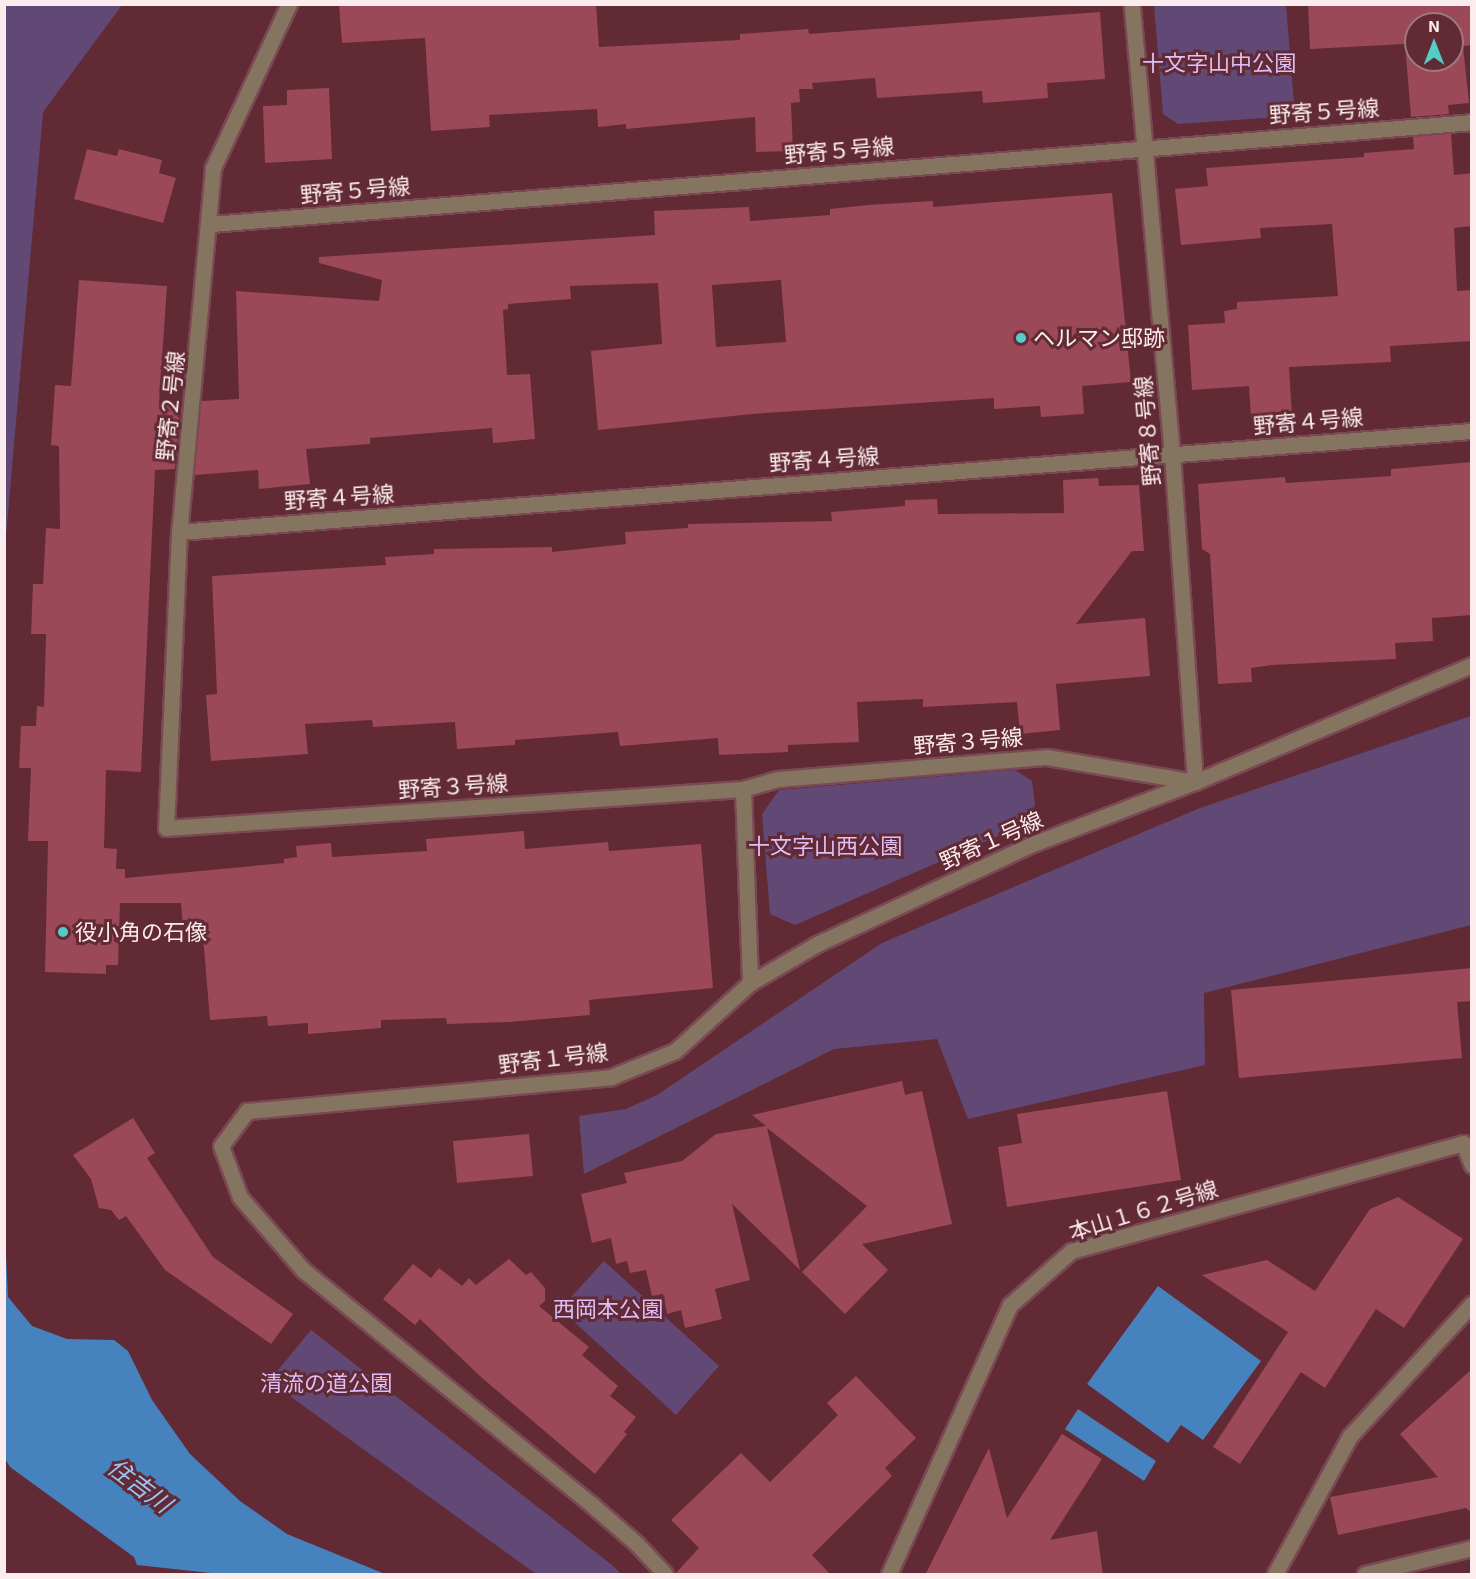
<!DOCTYPE html>
<meta charset="utf-8">
<style>
body{margin:0}
#map{position:relative;width:1476px;height:1579px;overflow:hidden;background:#612a35;font-family:"Exo 2","Noto Sans JP",sans-serif}
div>[style]{position:absolute}
.green>*{inset:0;background:#624975}
.water>*{inset:0;background:#4682be}
.building>*{inset:0;background:#9b4858}
.roads{filter:drop-shadow(2px 0 #7a4953) drop-shadow(-2px 0 #7a4953) drop-shadow(0 2px #7a4953) drop-shadow(0 -2px #7a4953)}
.minor>*{height:15px;margin:-7.5px;padding:0 7.5px;transform-origin:7.5px;border-radius:7.5px;background:#857460}
.dots>*{width:16px;height:16px;translate:-50% -50%;box-sizing:border-box;border:3px solid #612a35;border-radius:50%}
span{translate:-50% -50%;white-space:nowrap;text-align:center;line-height:1.15;-webkit-text-stroke:6px #612a35;paint-order:stroke}
.park-label{font-size:22px;color:#debef7}
.street-label{font-size:22px;color:#fbecee}
.poi-label{font-size:22px;color:#fbecee}
.left{translate:0 -50%;text-align:left}
.water-label{font-size:24px;color:#98c7f7;font-style:italic}
.frame{position:absolute;inset:0;border:6px solid #fbecee;pointer-events:none}
.north{position:absolute;left:1404px;top:12px;width:60px;height:60px;box-sizing:border-box;background:#612a35;border:2px solid #9f787f;border-radius:50%;rotate:0deg;font-size:16px;font-weight:700;line-height:24px;text-align:center;color:#fbecee}
.north::after{content:'';display:block;margin:auto;width:21px;height:27px;background:#54cdc7;clip-path:polygon(50% 0,100% 100%,50% 72%,0 100%)}
</style>
<div id="map">
<div class="green">
<i style="clip-path:polygon(5px 4px,122px 5px,43px 112px,5px 548px)"></i>
<i style="clip-path:polygon(1154px 5px,1286px 5px,1295px 116px,1178px 124px,1163px 114px)"></i>
<i style="clip-path:polygon(1471px 716px,1471px 925px,1204px 993px,1205px 1065px,968px 1119px,937px 1039px,834px 1049px,584px 1174px,579px 1116px,626px 1109px,657px 1095px,882px 943px,1200px 808px)"></i>
<i style="clip-path:polygon(1015px 770px,1032px 781px,1035px 805px,1023px 825px,795px 925px,770px 914px,762px 814px,779px 790px)"></i>
<i style="clip-path:polygon(604px 1261px,719px 1366px,676px 1415px,560px 1309px)"></i>
<i style="clip-path:polygon(311px 1330px,612px 1565px,621px 1574px,536px 1574px,269px 1381px)"></i>
</div>
<div class="water">
<i style="clip-path:polygon(4px 1212px,8px 1297px,32px 1326px,67px 1339px,114px 1340px,128px 1351px,152px 1400px,190px 1454px,240px 1501px,287px 1534px,385px 1574px,220px 1574px,137px 1565px,134px 1557px,10px 1467px,4px 1457px)"></i>
<i style="clip-path:polygon(1158px 1286px,1261px 1361px,1203px 1440px,1181px 1425px,1168px 1443px,1087px 1384px)"></i>
<i style="clip-path:polygon(1078px 1409px,1156px 1461px,1144px 1481px,1065px 1429px)"></i>
</div>
<div class="building">
<i style="clip-path:polygon(339px 4px,596px 4px,599px 47px,740px 40px,740px 34px,808px 29px,809px 34px,1100px 12px,1105px 79px,1047px 83px,1048px 98px,983px 103px,982px 91px,877px 98px,875px 78px,812px 83px,813px 89px,799px 89px,800px 102px,791px 103px,793px 151px,756px 152px,755px 117px,626px 129px,626px 124px,598px 127px,597px 109px,489px 115px,490px 127px,431px 131px,425px 38px,342px 43px)"></i>
<i style="clip-path:polygon(evenodd,1308px 4px,1472px 4px,1472px 45px,1463px 46px,1469px 103px,1448px 105px,1449px 114px,1411px 117px,1405px 44px,1310px 49px,1308px 4px,1416px 24px,1452px 24px,1452px 60px,1416px 60px,1416px 24px)"></i>
<i style="clip-path:polygon(329px 88px,332px 159px,265px 163px,263px 106px,287px 105px,287px 90px)"></i>
<i style="clip-path:polygon(1451px 133px,1454px 175px,1472px 173px,1472px 226px,1454px 228px,1457px 291px,1472px 290px,1472px 341px,1390px 346px,1391px 362px,1289px 367px,1292px 416px,1251px 418px,1249px 386px,1192px 390px,1188px 325px,1225px 323px,1224px 311px,1237px 309px,1237px 302px,1338px 296px,1332px 224px,1260px 228px,1261px 238px,1181px 245px,1175px 189px,1208px 186px,1206px 168px,1364px 157px,1364px 153px,1414px 149px,1413px 137px)"></i>
<i style="clip-path:polygon(87px 149px,117px 156px,119px 149px,162px 160px,159px 173px,176px 178px,163px 223px,74px 199px)"></i>
<i style="clip-path:polygon(evenodd,1112px 193px,1131px 382px,1082px 386px,1084px 414px,1041px 417px,1040px 406px,994px 409px,994px 398px,752px 414px,598px 430px,591px 351px,662px 344px,658px 283px,570px 286px,571px 299px,508px 304px,508px 309px,503px 310px,507px 375px,530px 374px,535px 439px,493px 443px,492px 428px,370px 438px,370px 444px,306px 449px,310px 484px,259px 489px,258px 470px,194px 475px,201px 401px,239px 399px,236px 291px,379px 301px,382px 280px,319px 263px,319px 257px,655px 235px,654px 211px,749px 207px,750px 221px,830px 215px,830px 209px,868px 205px,933px 201px,933px 207px,1112px 193px,781px 280px,786px 342px,716px 347px,712px 285px,781px 280px)"></i>
<i style="clip-path:polygon(79px 280px,167px 286px,159px 403px,181px 401px,175px 469px,155px 470px,141px 772px,106px 770px,104px 848px,117px 849px,116px 869px,125px 869px,125px 878px,284px 863px,284px 859px,297px 857px,296px 846px,331px 843px,332px 857px,427px 851px,426px 839px,524px 831px,525px 849px,608px 842px,609px 851px,701px 844px,713px 988px,589px 1000px,590px 1015px,509px 1022px,447px 1024px,446px 1018px,381px 1020px,381px 1028px,308px 1034px,308px 1023px,268px 1026px,267px 1016px,210px 1020px,203px 936px,184px 939px,181px 903px,120px 903px,118px 965px,106px 965px,106px 974px,45px 972px,48px 841px,28px 841px,31px 768px,19px 768px,21px 726px,36px 726px,37px 706px,44px 707px,46px 634px,31px 634px,33px 584px,43px 584px,46px 528px,60px 529px,59px 446px,51px 445px,55px 385px,71px 386px)"></i>
<i style="clip-path:polygon(1472px 462px,1472px 615px,1432px 618px,1433px 641px,1395px 643px,1396px 659px,1272px 665px,1251px 668px,1252px 682px,1218px 684px,1210px 554px,1202px 549px,1198px 484px,1285px 477px,1286px 483px,1391px 476px,1391px 469px)"></i>
<i style="clip-path:polygon(1098px 478px,1099px 486px,1139px 485px,1144px 551px,1132px 551px,1076px 624px,1145px 618px,1150px 676px,1056px 684px,1060px 730px,1020px 734px,1017px 702px,923px 707px,923px 699px,857px 702px,859px 742px,788px 745px,788px 752px,719px 755px,718px 738px,620px 746px,618px 732px,515px 740px,515px 745px,457px 749px,455px 722px,373px 727px,372px 720px,305px 724px,308px 754px,211px 761px,206px 695px,217px 694px,212px 576px,386px 565px,385px 557px,434px 554px,434px 549px,552px 547px,552px 552px,626px 544px,625px 532px,688px 528px,688px 524px,832px 521px,831px 512px,905px 506px,905px 500px,937px 499px,938px 514px,1064px 513px,1063px 480px)"></i>
<i style="clip-path:polygon(1472px 968px,1472px 1001px,1457px 1002px,1462px 1058px,1239px 1078px,1231px 990px)"></i>
<i style="clip-path:polygon(902px 1081px,905px 1095px,922px 1091px,952px 1224px,862px 1244px,888px 1270px,845px 1314px,802px 1272px,867px 1206px,767px 1128px,800px 1270px,732px 1204px,750px 1280px,715px 1289px,722px 1319px,685px 1328px,681px 1310px,667px 1314px,663px 1294px,652px 1296px,646px 1270px,630px 1273px,627px 1261px,616px 1264px,611px 1238px,592px 1243px,581px 1194px,627px 1183px,624px 1173px,682px 1161px,716px 1134px,766px 1126px,752px 1115px)"></i>
<i style="clip-path:polygon(1167px 1091px,1181px 1180px,1007px 1207px,998px 1147px,1022px 1143px,1017px 1114px)"></i>
<i style="clip-path:polygon(133px 1118px,155px 1153px,147px 1158px,213px 1257px,293px 1314px,271px 1344px,165px 1270px,126px 1216px,119px 1220px,111px 1210px,99px 1208px,91px 1179px,73px 1155px)"></i>
<i style="clip-path:polygon(529px 1134px,533px 1176px,457px 1183px,453px 1141px)"></i>
<i style="clip-path:polygon(1398px 1197px,1463px 1239px,1404px 1328px,1376px 1309px,1325px 1388px,1301px 1372px,1240px 1464px,1213px 1447px,1288px 1332px,1202px 1275px,1267px 1260px,1315px 1291px,1370px 1209px)"></i>
<i style="clip-path:polygon(509px 1259px,526px 1275px,531px 1272px,545px 1288px,545px 1301px,539px 1306px,589px 1347px,582px 1355px,618px 1386px,610px 1396px,636px 1417px,624px 1432px,627px 1434px,595px 1474px,481px 1377px,420px 1319px,415px 1325px,383px 1299px,413px 1264px,431px 1278px,439px 1268px,462px 1286px,469px 1278px,476px 1285px)"></i>
<i style="clip-path:polygon(1472px 1369px,1472px 1513px,1466px 1508px,1338px 1535px,1330px 1497px,1438px 1477px,1400px 1434px)"></i>
<i style="clip-path:polygon(856px 1376px,916px 1438px,885px 1468px,892px 1476px,812px 1555px,831px 1575px,674px 1575px,699px 1548px,671px 1520px,741px 1453px,770px 1482px,838px 1415px,827px 1403px)"></i>
<i style="clip-path:polygon(1062px 1434px,1102px 1459px,1050px 1540px,1097px 1531px,1103px 1575px,925px 1575px,989px 1448px,1007px 1518px)"></i>
</div>
<div class="roads">
<div class="minor">
<i style="left:289px;top:4px;width:181px;rotate:114.9deg"></i>
<i style="left:213px;top:168px;width:366px;rotate:95.3deg"></i>
<i style="left:179px;top:532px;width:296px;rotate:92.5deg"></i>
<i style="left:166px;top:828px;width:578px;rotate:-3.87deg"></i>
<i style="left:743px;top:789px;width:36px;rotate:-16deg"></i>
<i style="left:778px;top:779px;width:270px;rotate:-4.7deg"></i>
<i style="left:1047px;top:757px;width:150px;rotate:9.6deg"></i>
<i style="left:1195px;top:782px;width:328px;rotate:-94deg"></i>
<i style="left:1172px;top:455px;width:453px;rotate:-95.1deg"></i>
<i style="left:211px;top:224px;width:1265px;rotate:-4.62deg"></i>
<i style="left:179px;top:532px;width:1297px;rotate:-4.47deg"></i>
<i style="left:743px;top:789px;width:194px;rotate:87.9deg"></i>
<i style="left:665px;top:1574px;width:41px;rotate:-133deg"></i>
<i style="left:637px;top:1544px;width:61px;rotate:-139deg"></i>
<i style="left:591px;top:1504px;width:370px;rotate:-140.9deg"></i>
<i style="left:304px;top:1271px;width:98px;rotate:-130.9deg"></i>
<i style="left:240px;top:1197px;width:54px;rotate:-110.4deg"></i>
<i style="left:221px;top:1146px;width:44px;rotate:-53.4deg"></i>
<i style="left:247px;top:1111px;width:366px;rotate:-5.3deg"></i>
<i style="left:611px;top:1077px;width:69px;rotate:-22.1deg"></i>
<i style="left:675px;top:1051px;width:101px;rotate:-42.2deg"></i>
<i style="left:750px;top:983px;width:78px;rotate:-30.2deg"></i>
<i style="left:817px;top:944px;width:240px;rotate:-24.9deg"></i>
<i style="left:1035px;top:843px;width:171px;rotate:-20.9deg"></i>
<i style="left:1195px;top:782px;width:301px;rotate:-22.9deg"></i>
<i style="left:889px;top:1574px;width:295px;rotate:-65.8deg"></i>
<i style="left:1010px;top:1305px;width:81px;rotate:-41.5deg"></i>
<i style="left:1071px;top:1251px;width:407px;rotate:-15.4deg"></i>
<i style="left:1463px;top:1143px;width:24px;rotate:68deg"></i>
<i style="left:1275px;top:1574px;width:157px;rotate:-61.5deg"></i>
<i style="left:1350px;top:1436px;width:180px;rotate:-47.3deg"></i>
<i style="left:1365px;top:1574px;width:110px;rotate:-13.7deg"></i>
</div>
</div>
<div class="dots">
<i style="left:1021px;top:338px;background:#54cdc7"></i>
<i style="left:63px;top:932px;background:#54cdc7"></i>
</div>
<div class="park-label">
<span style="left:1219px;top:63px">十文字山中公園</span>
<span style="left:825px;top:846px">十文字山西公園</span>
<span style="left:608px;top:1309px">西岡本公園</span>
<span style="left:326px;top:1383px">清流の道公園</span>
</div>
<div class="street-label">
<span style="left:1324px;top:111px;rotate:-4deg">野寄５号線</span>
<span style="left:839px;top:150px;rotate:-5deg">野寄５号線</span>
<span style="left:355px;top:190px;rotate:-5deg">野寄５号線</span>
<span style="left:170px;top:406px;rotate:-84deg">野寄２号線</span>
<span style="left:1308px;top:421px;rotate:-5deg">野寄４号線</span>
<span style="left:1147px;top:431px;rotate:-95deg">野寄８号線</span>
<span style="left:824px;top:459px;rotate:-4deg">野寄４号線</span>
<span style="left:339px;top:497px;rotate:-4deg">野寄４号線</span>
<span style="left:968px;top:741px;rotate:-5deg">野寄３号線</span>
<span style="left:453px;top:786px;rotate:-4deg">野寄３号線</span>
<span style="left:991px;top:840px;rotate:-24deg">野寄１号線</span>
<span style="left:553px;top:1058px;rotate:-7deg">野寄１号線</span>
<span style="left:1143px;top:1210px;rotate:-17deg">本山１６２号線</span>
</div>
<div class="poi-label">
<span class="left" style="left:1033px;top:338px">ヘルマン邸跡</span>
<span class="left" style="left:75px;top:932px">役小角の石像</span>
</div>
<div class="water-label">
<span style="left:140px;top:1485px;rotate:37deg">住吉川</span>
</div>
<div class="frame"></div>
<div class="north">N</div>
</div>
